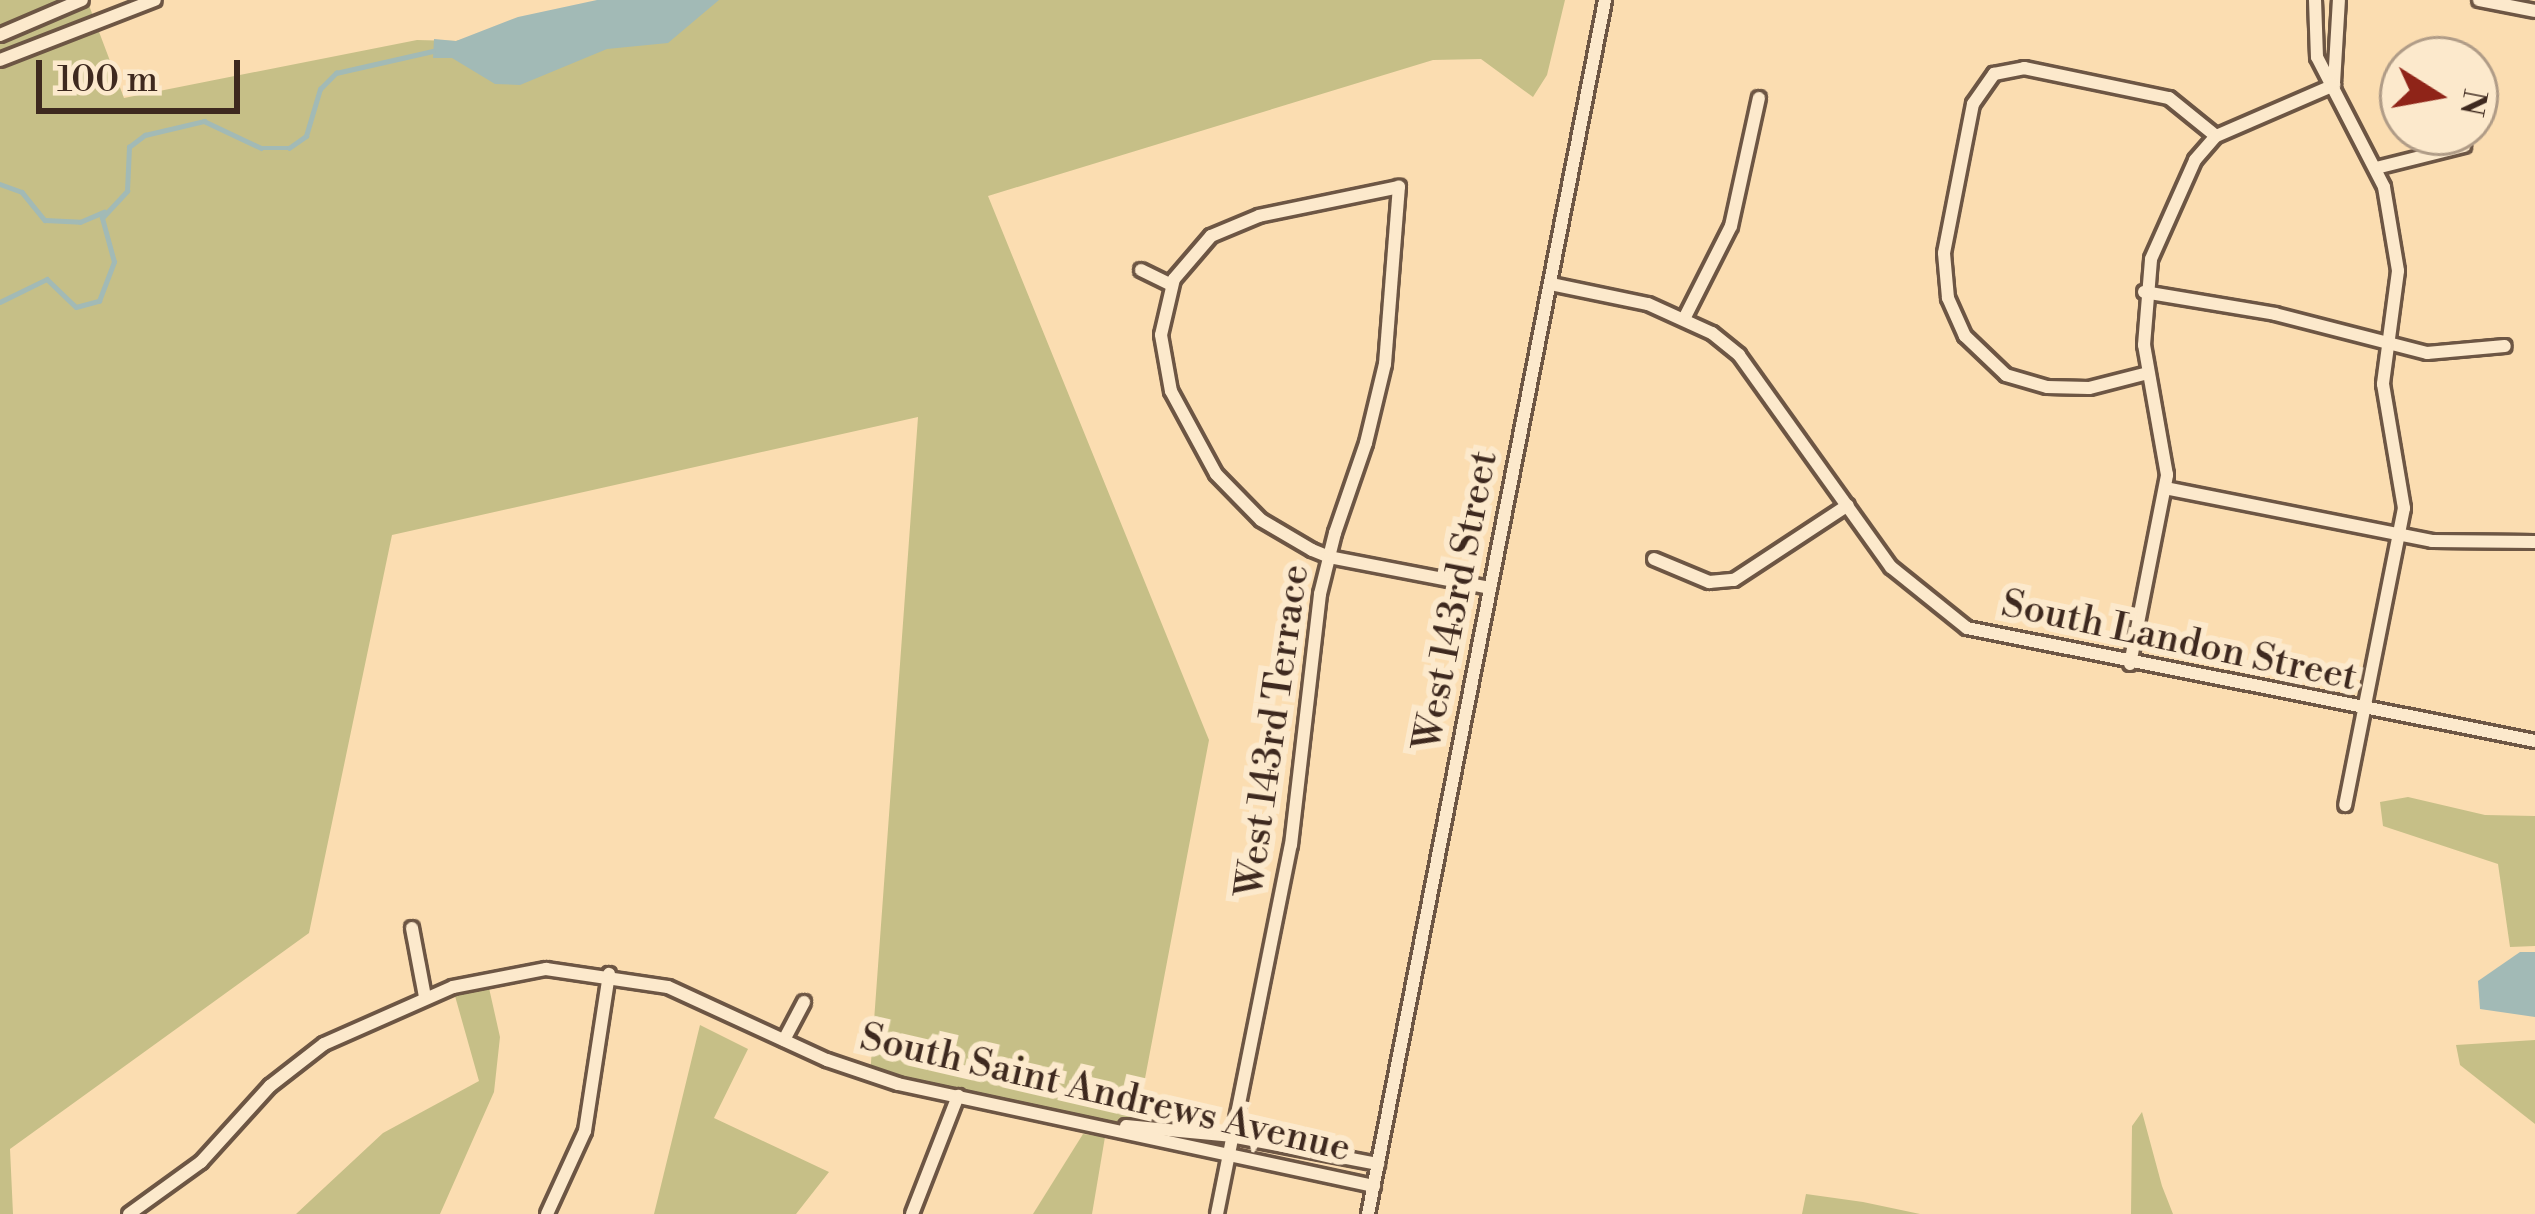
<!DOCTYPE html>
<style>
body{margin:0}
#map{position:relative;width:2535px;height:1214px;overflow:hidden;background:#fbddb1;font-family:"Libre Bodoni",serif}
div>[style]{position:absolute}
.green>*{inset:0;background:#c6bf87}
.water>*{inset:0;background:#a2bab6}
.stream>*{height:4.5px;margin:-2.25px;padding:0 2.25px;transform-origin:2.25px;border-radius:2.25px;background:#a2bab6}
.roads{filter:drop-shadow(3px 0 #6d5644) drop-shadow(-3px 0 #6d5644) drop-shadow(0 3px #6d5644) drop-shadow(0 -3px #6d5644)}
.street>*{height:12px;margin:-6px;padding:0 6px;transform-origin:6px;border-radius:6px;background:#fce9cc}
span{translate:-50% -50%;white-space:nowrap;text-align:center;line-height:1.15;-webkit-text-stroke:12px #fce9cc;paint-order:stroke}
.street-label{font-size:39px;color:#3e291f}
.north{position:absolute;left:2379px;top:36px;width:120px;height:120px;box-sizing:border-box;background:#fce9cc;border:3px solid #b09c87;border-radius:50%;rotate:101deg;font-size:33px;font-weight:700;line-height:48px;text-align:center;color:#3e291f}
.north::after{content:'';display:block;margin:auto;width:42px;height:54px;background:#8f2418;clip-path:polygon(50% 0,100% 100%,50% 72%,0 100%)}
.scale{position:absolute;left:36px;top:60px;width:204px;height:54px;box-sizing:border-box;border:6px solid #3e291f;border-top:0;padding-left:15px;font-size:36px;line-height:42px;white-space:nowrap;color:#3e291f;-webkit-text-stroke:9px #fce9cc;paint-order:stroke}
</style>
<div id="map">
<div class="green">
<i style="clip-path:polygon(0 0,87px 0,124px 98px,417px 40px,456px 41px,616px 0,1565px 0,1547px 75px,1533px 97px,1481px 59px,1433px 60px,988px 196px,1209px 740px,1136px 1126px,870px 1076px,918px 417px,392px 535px,309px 933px,10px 1149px,13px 1214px,0 1214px)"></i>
<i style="clip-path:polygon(2408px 797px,2485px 815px,2535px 816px,2535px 946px,2510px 947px,2498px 864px,2383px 826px,2380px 802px)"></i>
<i style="clip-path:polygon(489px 988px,500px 1037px,494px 1092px,440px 1214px,296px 1214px,383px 1133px,479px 1081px,455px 996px)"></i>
<i style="clip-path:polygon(700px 1025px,748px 1049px,714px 1118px,829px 1172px,796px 1214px,654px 1214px)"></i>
<i style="clip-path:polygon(2535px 1040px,2535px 1124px,2460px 1065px,2456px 1045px)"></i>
<i style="clip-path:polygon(2142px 1112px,2162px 1186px,2173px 1214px,2131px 1214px,2132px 1126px)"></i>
<i style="clip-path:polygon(1083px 1134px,1105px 1137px,1092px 1214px,1033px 1214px)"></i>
<i style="clip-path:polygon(1806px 1194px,1863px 1202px,1920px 1214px,1802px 1214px)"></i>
</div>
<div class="water">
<i style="clip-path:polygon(597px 0,719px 0,668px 43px,607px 49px,520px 85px,495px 84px,452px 58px,433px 58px,434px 39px,456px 41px,518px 17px)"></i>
<i style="clip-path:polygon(2520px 952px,2535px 952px,2535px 1017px,2480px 1009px,2478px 981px)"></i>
</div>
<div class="stream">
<i style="left:0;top:184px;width:23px;rotate:20deg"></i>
<i style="left:22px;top:192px;width:36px;rotate:51deg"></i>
<i style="left:45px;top:220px;width:35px;rotate:3deg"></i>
<i style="left:80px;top:222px;width:26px;rotate:-23deg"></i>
<i style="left:0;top:302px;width:52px;rotate:-26.1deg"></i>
<i style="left:47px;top:279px;width:40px;rotate:44deg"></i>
<i style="left:76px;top:307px;width:24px;rotate:-15deg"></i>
<i style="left:99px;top:301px;width:42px;rotate:-69deg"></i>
<i style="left:114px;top:262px;width:46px;rotate:-105.3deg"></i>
<i style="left:102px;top:218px;width:37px;rotate:-47deg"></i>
<i style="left:127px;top:191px;width:44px;rotate:-87.4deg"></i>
<i style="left:129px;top:147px;width:20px;rotate:-37deg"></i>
<i style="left:145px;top:135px;width:61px;rotate:-13.3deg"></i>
<i style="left:204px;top:121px;width:63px;rotate:25.3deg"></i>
<i style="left:261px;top:148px;width:28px"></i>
<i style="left:289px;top:148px;width:21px;rotate:-35deg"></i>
<i style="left:306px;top:136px;width:49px;rotate:-73.4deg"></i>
<i style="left:320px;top:89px;width:23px;rotate:-45deg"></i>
<i style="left:336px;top:73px;width:99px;rotate:-12.8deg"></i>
</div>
<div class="roads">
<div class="street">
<i style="left:2315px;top:0;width:57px;rotate:88deg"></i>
<i style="left:2317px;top:57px;width:146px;rotate:62.7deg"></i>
<i style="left:2384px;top:187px;width:85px;rotate:80.5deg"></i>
<i style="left:2398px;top:271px;width:114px;rotate:97.6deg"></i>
<i style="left:2383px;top:384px;width:126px;rotate:80.4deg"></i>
<i style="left:2404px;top:508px;width:303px;rotate:101.2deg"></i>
<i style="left:2479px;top:0;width:57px;rotate:11.1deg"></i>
<i style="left:0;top:35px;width:89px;rotate:-23.1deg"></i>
<i style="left:0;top:60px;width:166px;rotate:-21.2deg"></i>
<i style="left:2334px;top:83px;width:83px;rotate:-86.6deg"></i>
<i style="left:2376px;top:168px;width:91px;rotate:-14deg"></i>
<i style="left:1141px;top:270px;width:34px;rotate:26deg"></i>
<i style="left:1551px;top:284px;width:99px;rotate:11.7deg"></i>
<i style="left:1648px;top:304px;width:70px;rotate:24.4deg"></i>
<i style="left:1712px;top:333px;width:35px;rotate:39deg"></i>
<i style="left:1739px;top:355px;width:261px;rotate:54.4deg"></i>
<i style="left:1891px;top:567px;width:97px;rotate:38.8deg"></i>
<i style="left:1967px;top:628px;width:579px;rotate:11.25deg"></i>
<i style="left:2144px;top:292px;width:133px;rotate:9.5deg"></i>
<i style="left:2275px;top:314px;width:157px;rotate:14.4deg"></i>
<i style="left:2427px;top:353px;width:78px;rotate:-5.1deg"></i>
<i style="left:1685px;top:317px;width:102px;rotate:-63.2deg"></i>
<i style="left:1731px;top:226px;width:131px;rotate:-77.7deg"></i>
<i style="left:2148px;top:373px;width:61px;rotate:165.7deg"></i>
<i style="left:2089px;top:388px;width:42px;rotate:-178.6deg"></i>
<i style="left:2047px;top:387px;width:43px;rotate:-163.7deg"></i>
<i style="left:2006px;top:375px;width:57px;rotate:-136.4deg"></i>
<i style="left:1965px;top:336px;width:42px;rotate:-114.1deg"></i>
<i style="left:1948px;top:298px;width:45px;rotate:-95.1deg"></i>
<i style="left:1944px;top:253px;width:152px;rotate:-79deg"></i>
<i style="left:1973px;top:104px;width:37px;rotate:-55deg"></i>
<i style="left:1994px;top:74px;width:31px;rotate:-11deg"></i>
<i style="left:2024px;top:68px;width:148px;rotate:11.7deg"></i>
<i style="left:2169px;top:98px;width:60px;rotate:39deg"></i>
<i style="left:2165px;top:488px;width:272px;rotate:11.2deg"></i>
<i style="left:2432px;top:541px;width:103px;rotate:0.6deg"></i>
<i style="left:1654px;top:559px;width:60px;rotate:22.7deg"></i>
<i style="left:1709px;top:582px;width:25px;rotate:-5deg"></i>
<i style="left:1734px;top:580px;width:136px;rotate:-33.3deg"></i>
<i style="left:2130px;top:664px;width:193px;rotate:-78.9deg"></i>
<i style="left:2167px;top:475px;width:132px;rotate:-100deg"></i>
<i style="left:2144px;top:345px;width:86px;rotate:-85.3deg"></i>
<i style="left:2151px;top:259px;width:108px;rotate:-66deg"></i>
<i style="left:2195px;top:160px;width:32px;rotate:-49deg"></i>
<i style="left:2216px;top:136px;width:129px;rotate:-23.4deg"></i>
<i style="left:412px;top:928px;width:70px;rotate:79.3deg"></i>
<i style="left:784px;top:1040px;width:43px;rotate:-62.2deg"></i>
<i style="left:1126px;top:1126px;width:105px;rotate:5.4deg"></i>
<i style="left:1231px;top:1136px;width:150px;rotate:10.8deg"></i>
<i style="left:129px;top:1214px;width:89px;rotate:-35.8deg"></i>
<i style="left:201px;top:1162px;width:103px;rotate:-47.8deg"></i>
<i style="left:270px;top:1086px;width:68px;rotate:-37.9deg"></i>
<i style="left:324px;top:1044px;width:141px;rotate:-23.8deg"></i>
<i style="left:453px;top:987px;width:95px;rotate:-11deg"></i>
<i style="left:546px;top:969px;width:123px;rotate:8.4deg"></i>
<i style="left:668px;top:987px;width:175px;rotate:24.7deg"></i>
<i style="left:827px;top:1060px;width:75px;rotate:18.7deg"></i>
<i style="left:898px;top:1084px;width:487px;rotate:12.1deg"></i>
<i style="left:547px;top:1214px;width:91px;rotate:-65.4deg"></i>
<i style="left:585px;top:1131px;width:159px;rotate:-81.3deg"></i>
<i style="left:912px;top:1214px;width:127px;rotate:-68.7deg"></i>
<i style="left:1217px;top:1214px;width:376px;rotate:-78.7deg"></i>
<i style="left:1291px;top:845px;width:253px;rotate:-83.4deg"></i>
<i style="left:1320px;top:594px;width:38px;rotate:-76deg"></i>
<i style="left:1329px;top:557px;width:25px;rotate:-76deg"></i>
<i style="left:1335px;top:533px;width:95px;rotate:-71deg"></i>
<i style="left:1366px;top:443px;width:81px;rotate:-76.5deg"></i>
<i style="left:1385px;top:364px;width:178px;rotate:-85.5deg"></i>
<i style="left:1399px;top:187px;width:143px;rotate:168.3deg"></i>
<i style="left:1259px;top:216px;width:52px;rotate:157.4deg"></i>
<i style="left:1211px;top:236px;width:57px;rotate:130.7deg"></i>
<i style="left:1174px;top:279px;width:57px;rotate:103.1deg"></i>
<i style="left:1161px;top:335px;width:57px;rotate:79.9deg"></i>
<i style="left:1171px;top:391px;width:94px;rotate:61.5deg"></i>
<i style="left:1216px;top:474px;width:64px;rotate:45.6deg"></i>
<i style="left:1261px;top:520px;width:59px;rotate:30.5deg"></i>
<i style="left:1312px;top:550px;width:18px;rotate:22deg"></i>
<i style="left:1329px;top:557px;width:164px;rotate:10.9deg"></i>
<i style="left:1368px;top:1214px;width:1237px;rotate:-78.95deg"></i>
</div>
</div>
<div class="street-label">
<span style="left:1457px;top:601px;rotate:-79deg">West 143rd Street</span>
<span style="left:2179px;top:642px;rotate:12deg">South Landon Street</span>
<span style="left:1274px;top:731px;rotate:-82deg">West 143rd Terrace</span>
<span style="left:1105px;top:1094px;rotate:13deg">South Saint Andrews Avenue</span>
</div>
<div class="north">N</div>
<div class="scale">100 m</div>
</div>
